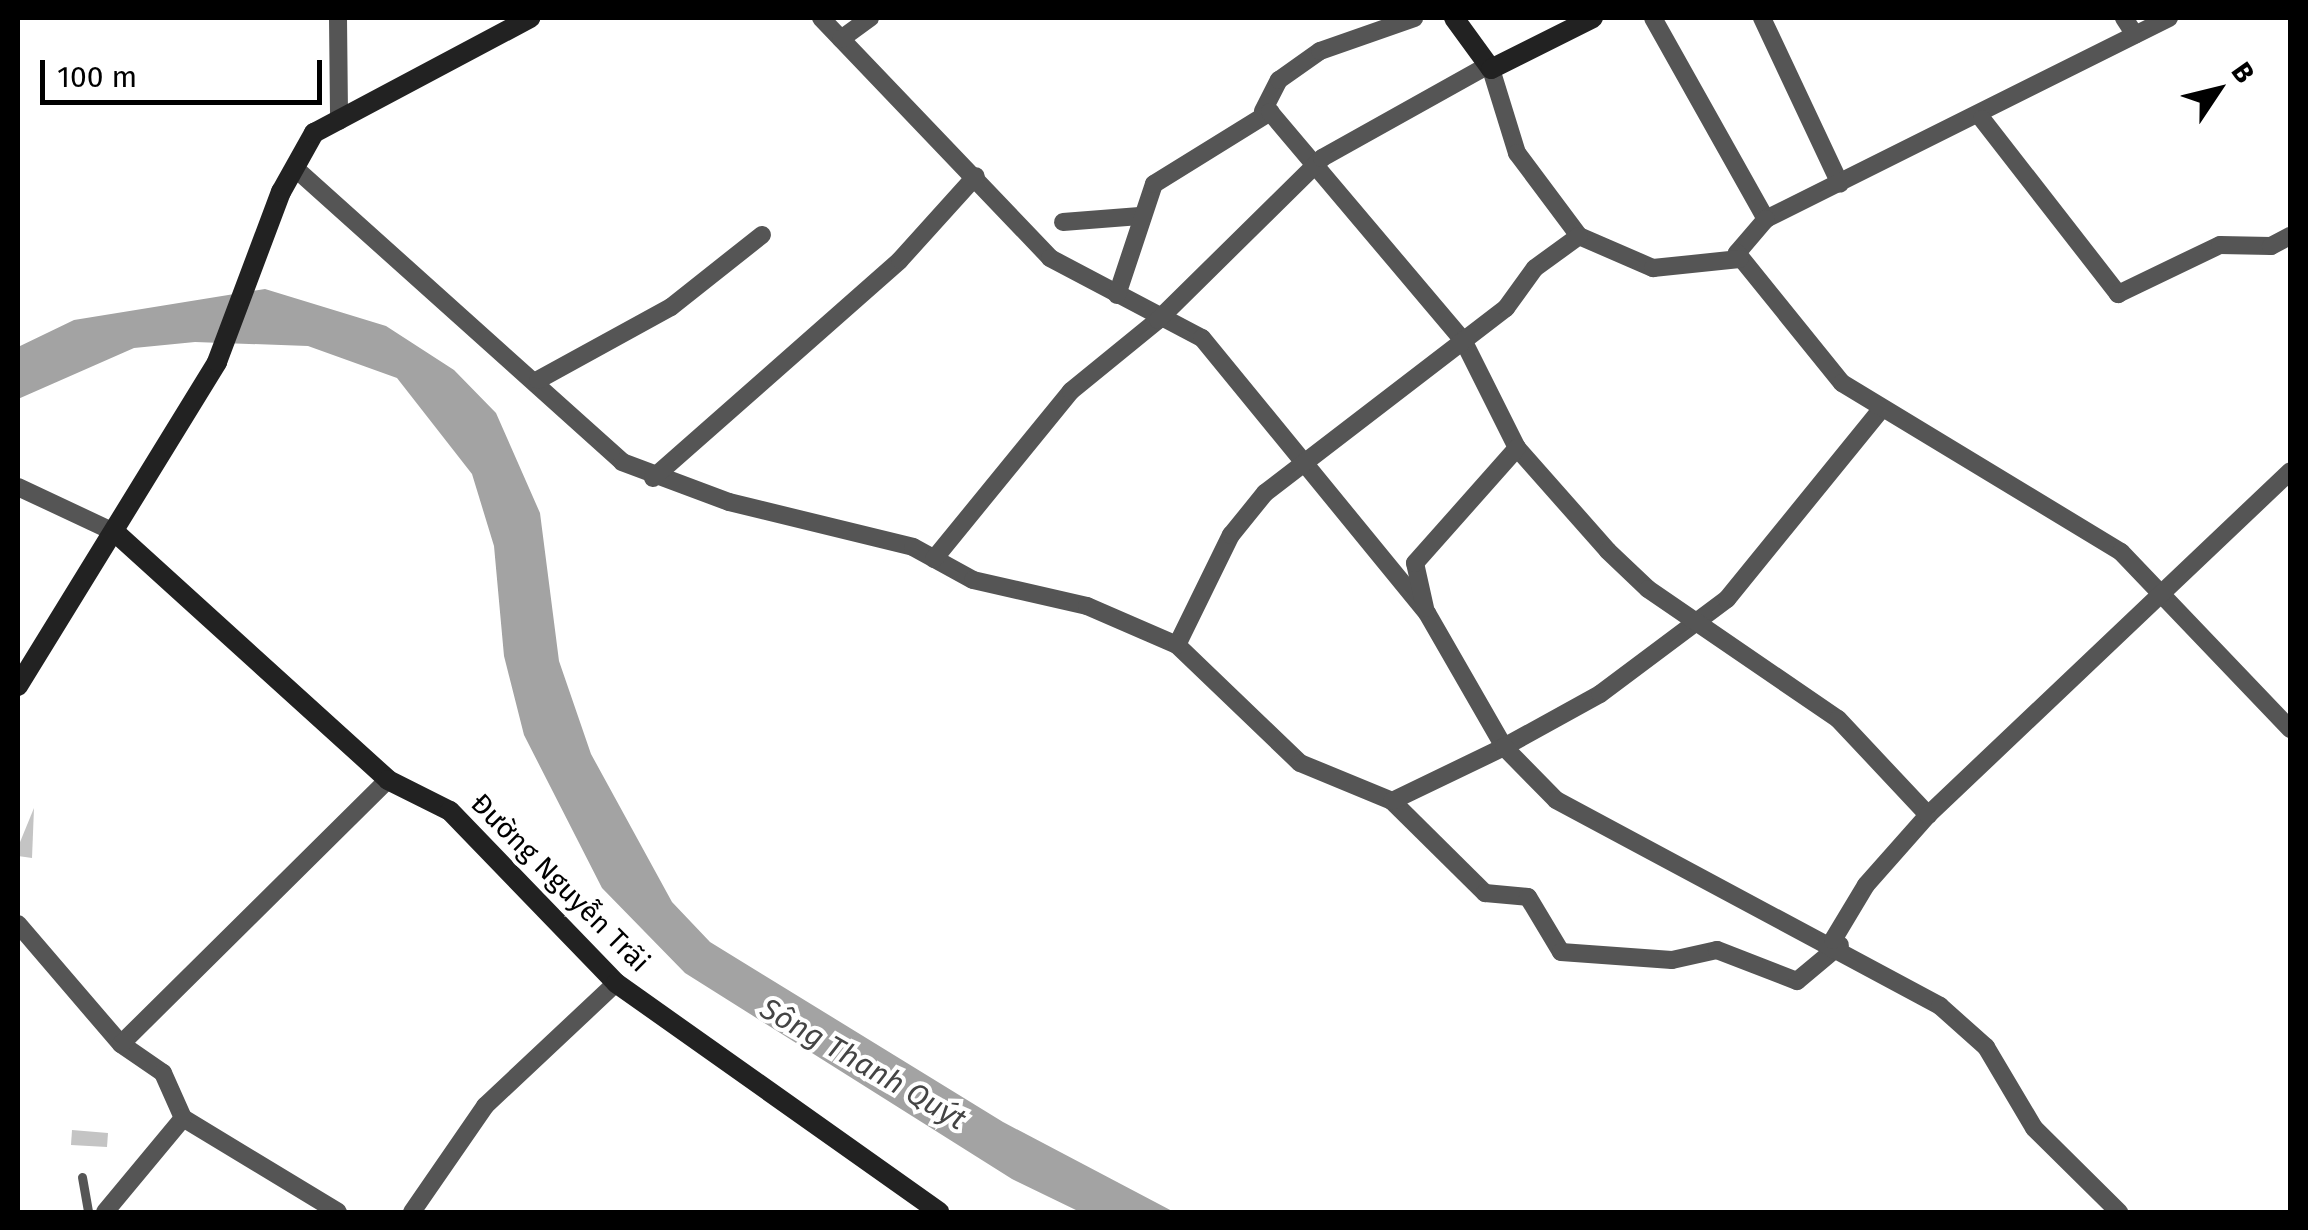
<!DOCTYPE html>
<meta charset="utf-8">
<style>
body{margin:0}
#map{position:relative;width:2308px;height:1230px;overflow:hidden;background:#fff;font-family:"Fira Sans",sans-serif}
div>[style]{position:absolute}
.water>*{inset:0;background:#a3a3a3}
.building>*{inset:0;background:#c4c4c4}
.lane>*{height:9px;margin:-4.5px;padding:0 4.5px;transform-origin:4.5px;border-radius:4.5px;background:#555}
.street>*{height:18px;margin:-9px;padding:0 9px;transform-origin:9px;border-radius:9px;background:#555}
.secondary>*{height:20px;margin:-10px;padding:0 10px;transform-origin:10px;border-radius:10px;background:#222}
span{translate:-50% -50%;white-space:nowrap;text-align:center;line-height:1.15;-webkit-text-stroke:8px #fff;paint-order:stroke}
.street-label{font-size:28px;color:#000}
.water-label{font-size:30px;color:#444;font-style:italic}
.frame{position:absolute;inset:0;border:20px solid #000;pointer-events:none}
.north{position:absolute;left:2168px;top:40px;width:100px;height:100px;-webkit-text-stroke:8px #fff;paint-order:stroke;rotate:55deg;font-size:28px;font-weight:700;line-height:40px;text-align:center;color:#000}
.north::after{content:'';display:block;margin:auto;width:35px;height:45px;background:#000;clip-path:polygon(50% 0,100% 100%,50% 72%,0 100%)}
.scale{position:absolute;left:40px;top:60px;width:282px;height:45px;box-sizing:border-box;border:5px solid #000;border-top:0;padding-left:12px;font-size:30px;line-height:35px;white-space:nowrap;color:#000;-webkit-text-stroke:8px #fff;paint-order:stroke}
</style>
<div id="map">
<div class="water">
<i style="clip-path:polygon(265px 289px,386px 326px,454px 370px,496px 413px,540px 513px,559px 661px,591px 754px,672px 902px,710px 942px,1003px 1122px,1174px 1212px,1080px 1212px,1012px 1179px,685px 973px,602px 888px,524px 735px,504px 656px,494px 546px,472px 474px,397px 378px,308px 346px,195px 342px,134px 348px,18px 399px,18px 347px,74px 320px)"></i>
</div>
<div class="building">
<i style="clip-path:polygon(34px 808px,32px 858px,18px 856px,18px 847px)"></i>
<i style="clip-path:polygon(72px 1130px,108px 1133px,107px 1147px,71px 1145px)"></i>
</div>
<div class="lane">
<i style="left:82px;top:1177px;width:36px;rotate:80deg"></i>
</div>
<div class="street">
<i style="left:338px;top:18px;width:103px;rotate:89.4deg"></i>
<i style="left:821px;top:18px;width:332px;rotate:46.3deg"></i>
<i style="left:1050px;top:258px;width:172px;rotate:27.8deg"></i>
<i style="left:1202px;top:338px;width:355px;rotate:50.7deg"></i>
<i style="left:1427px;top:613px;width:155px;rotate:60.1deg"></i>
<i style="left:1504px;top:747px;width:110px;rotate:-28.9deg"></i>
<i style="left:1600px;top:694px;width:159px;rotate:-36.8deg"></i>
<i style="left:1727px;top:599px;width:240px;rotate:-50.9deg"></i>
<i style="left:1653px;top:18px;width:231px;rotate:60.7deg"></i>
<i style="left:1762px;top:18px;width:183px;rotate:64.8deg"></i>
<i style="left:2124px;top:18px;width:20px;rotate:57deg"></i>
<i style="left:2169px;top:18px;width:450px;rotate:153.5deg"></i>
<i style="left:1766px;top:219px;width:45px;rotate:130.5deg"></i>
<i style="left:1737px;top:253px;width:167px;rotate:51.1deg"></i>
<i style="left:1842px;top:383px;width:326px;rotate:31.2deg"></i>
<i style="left:2121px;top:552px;width:245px;rotate:46.3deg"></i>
<i style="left:841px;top:39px;width:36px;rotate:-36deg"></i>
<i style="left:1491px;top:69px;width:88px;rotate:72.8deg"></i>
<i style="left:1517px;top:153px;width:104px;rotate:53.2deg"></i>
<i style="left:1579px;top:236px;width:81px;rotate:23.4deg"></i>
<i style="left:1653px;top:268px;width:87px;rotate:-5.9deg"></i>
<i style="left:1263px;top:111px;width:35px;rotate:-63deg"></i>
<i style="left:1279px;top:80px;width:50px;rotate:-35.3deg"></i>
<i style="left:1320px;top:51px;width:100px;rotate:-19.3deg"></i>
<i style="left:1982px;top:119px;width:222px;rotate:52.1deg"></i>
<i style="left:2118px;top:294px;width:113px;rotate:-25.7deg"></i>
<i style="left:2220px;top:245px;width:51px;rotate:1.1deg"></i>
<i style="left:2271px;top:246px;width:21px;rotate:-28deg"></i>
<i style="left:296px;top:169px;width:438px;rotate:41.9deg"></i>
<i style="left:622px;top:462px;width:114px;rotate:20.5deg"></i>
<i style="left:729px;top:502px;width:189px;rotate:13.7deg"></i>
<i style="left:913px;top:547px;width:68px;rotate:28.8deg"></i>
<i style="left:973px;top:580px;width:117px;rotate:12.8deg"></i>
<i style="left:1087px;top:606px;width:98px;rotate:23.4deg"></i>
<i style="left:1177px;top:645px;width:170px;rotate:43.8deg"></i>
<i style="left:1300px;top:763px;width:100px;rotate:22.4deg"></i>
<i style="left:1392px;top:801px;width:131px;rotate:44.7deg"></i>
<i style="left:1485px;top:893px;width:43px;rotate:5.3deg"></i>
<i style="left:1528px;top:897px;width:64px;rotate:59deg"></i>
<i style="left:1561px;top:952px;width:111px;rotate:4.1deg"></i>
<i style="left:1672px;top:960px;width:46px;rotate:-12.5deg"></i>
<i style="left:1717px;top:950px;width:86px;rotate:21.2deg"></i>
<i style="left:1797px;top:981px;width:56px;rotate:-39.9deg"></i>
<i style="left:1063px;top:222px;width:77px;rotate:-4.5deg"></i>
<i style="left:1117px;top:295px;width:117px;rotate:-71.6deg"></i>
<i style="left:1154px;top:184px;width:137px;rotate:-31.8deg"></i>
<i style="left:1270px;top:112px;width:299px;rotate:49.8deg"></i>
<i style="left:1463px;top:340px;width:121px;rotate:63.4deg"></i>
<i style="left:1517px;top:448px;width:137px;rotate:48.5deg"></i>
<i style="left:1608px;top:551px;width:55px;rotate:43.5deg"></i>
<i style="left:1648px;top:589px;width:230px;rotate:34.4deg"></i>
<i style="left:1838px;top:719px;width:132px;rotate:46.8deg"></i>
<i style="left:538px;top:380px;width:152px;rotate:-28.8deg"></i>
<i style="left:671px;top:307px;width:116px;rotate:-38.4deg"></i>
<i style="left:653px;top:478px;width:329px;rotate:-41.4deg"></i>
<i style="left:900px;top:260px;width:113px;rotate:-47.9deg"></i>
<i style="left:18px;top:487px;width:108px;rotate:25.1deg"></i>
<i style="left:934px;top:559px;width:217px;rotate:-50.8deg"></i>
<i style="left:1071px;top:391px;width:112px;rotate:-39.2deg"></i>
<i style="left:1158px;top:320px;width:231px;rotate:-44.6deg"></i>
<i style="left:1322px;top:158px;width:187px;rotate:-29.2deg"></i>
<i style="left:1425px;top:608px;width:46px;rotate:-102.5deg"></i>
<i style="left:1415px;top:563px;width:154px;rotate:-48.4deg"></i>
<i style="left:1177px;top:645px;width:123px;rotate:-63.9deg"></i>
<i style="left:1231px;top:535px;width:54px;rotate:-51deg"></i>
<i style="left:1265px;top:493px;width:304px;rotate:-37.5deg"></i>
<i style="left:1506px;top:308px;width:49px;rotate:-54.1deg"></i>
<i style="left:1535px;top:268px;width:54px;rotate:-36deg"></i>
<i style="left:1392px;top:801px;width:124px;rotate:-25.7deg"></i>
<i style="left:1504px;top:747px;width:74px;rotate:45.5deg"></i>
<i style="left:1556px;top:800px;width:436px;rotate:28.2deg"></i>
<i style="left:1940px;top:1006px;width:62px;rotate:41.7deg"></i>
<i style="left:1986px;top:1047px;width:94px;rotate:59.3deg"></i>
<i style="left:2034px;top:1128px;width:120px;rotate:44.7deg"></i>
<i style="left:18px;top:924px;width:158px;rotate:49.4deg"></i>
<i style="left:121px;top:1044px;width:51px;rotate:34.6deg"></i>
<i style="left:163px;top:1073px;width:49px;rotate:66deg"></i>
<i style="left:183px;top:1118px;width:181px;rotate:31.2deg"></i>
<i style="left:1833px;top:940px;width:64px;rotate:-59deg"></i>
<i style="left:1866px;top:885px;width:94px;rotate:-48.5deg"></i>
<i style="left:1928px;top:815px;width:499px;rotate:-43.5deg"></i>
<i style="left:121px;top:1044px;width:375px;rotate:-44.7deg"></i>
<i style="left:105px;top:1212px;width:122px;rotate:-50.3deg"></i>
<i style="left:412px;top:1212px;width:129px;rotate:-55.4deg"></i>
<i style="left:485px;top:1106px;width:180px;rotate:-43.2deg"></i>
</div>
<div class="secondary">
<i style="left:1454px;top:18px;width:63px;rotate:54deg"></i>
<i style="left:1491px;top:69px;width:114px;rotate:-26.6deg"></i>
<i style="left:116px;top:533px;width:367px;rotate:42.2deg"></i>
<i style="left:388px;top:780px;width:69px;rotate:26.6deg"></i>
<i style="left:450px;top:811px;width:239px;rotate:46deg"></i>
<i style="left:616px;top:983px;width:396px;rotate:35.3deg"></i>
<i style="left:18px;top:686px;width:380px;rotate:-58.4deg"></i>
<i style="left:217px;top:362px;width:182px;rotate:-69.4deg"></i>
<i style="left:281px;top:192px;width:68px;rotate:-60.8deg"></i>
<i style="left:314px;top:133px;width:245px;rotate:-28deg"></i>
</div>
<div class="street-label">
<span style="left:560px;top:883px;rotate:45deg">Đường Nguyễn Trãi</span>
</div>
<div class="water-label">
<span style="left:863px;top:1064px;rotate:30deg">Sông Thanh Quýt</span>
</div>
<div class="frame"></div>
<div class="north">B</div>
<div class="scale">100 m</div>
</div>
